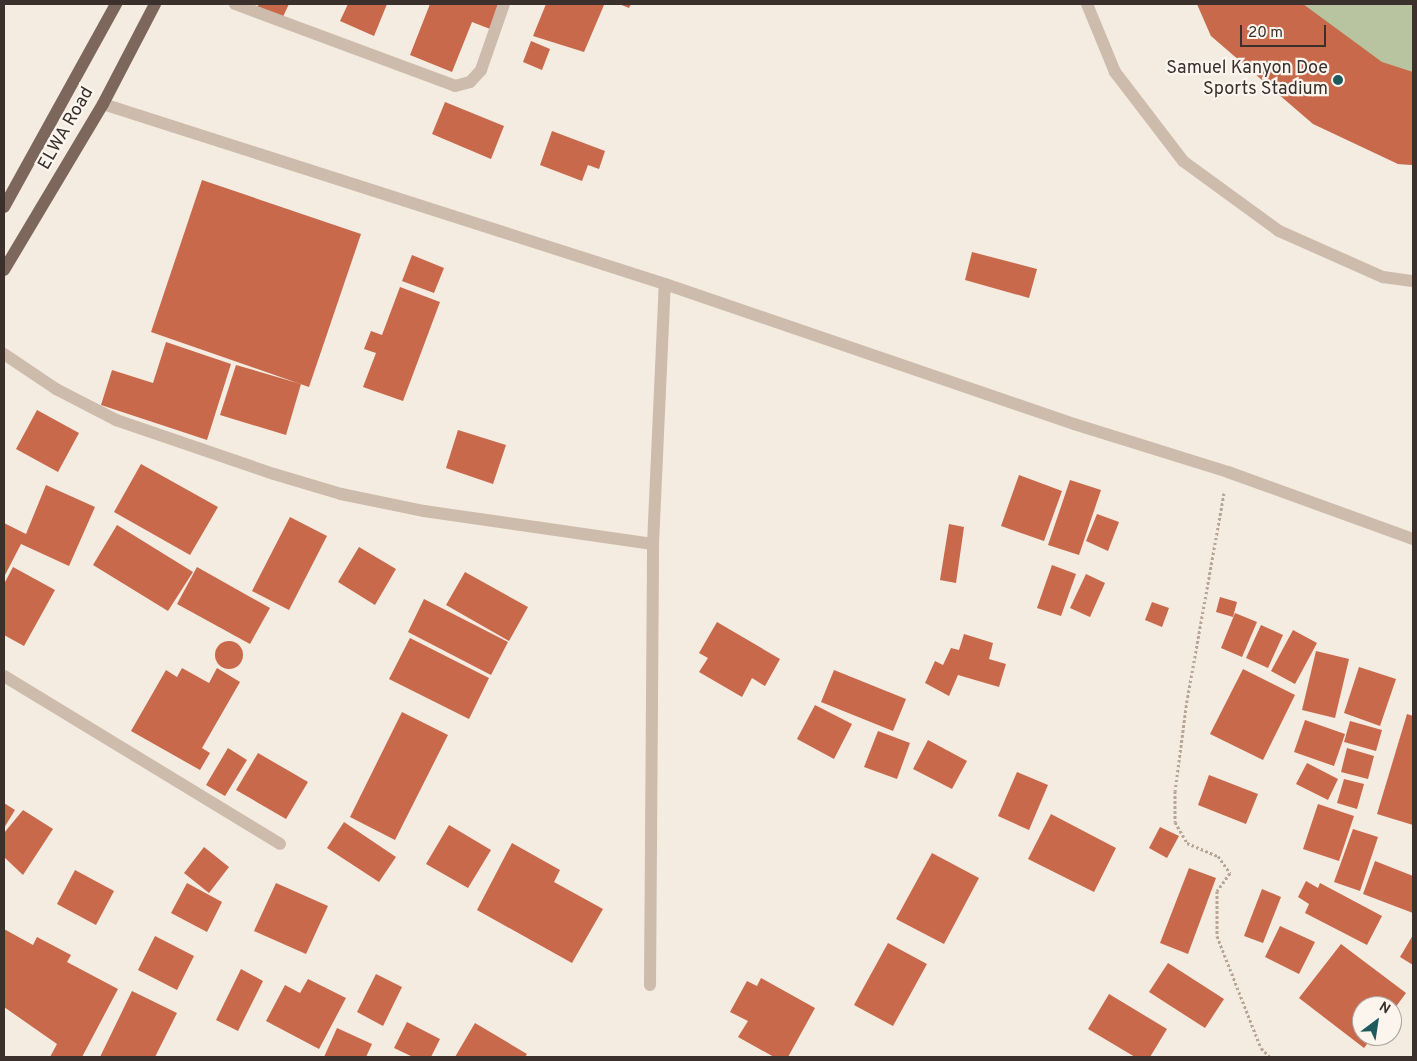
<!DOCTYPE html>
<style>
body{margin:0}
#map{position:relative;width:1417px;height:1061px;overflow:hidden;background:#f4ebe1;font-family:Overpass,sans-serif}
div>[style]{position:absolute}
.green>*{inset:0;background:#b8c4a0}
.building>*{inset:0;background:#c8694b}
.round{border-radius:50%}
.path>*{height:3px;margin-top:-1.5px;transform-origin:0;background:repeating-linear-gradient(90deg,#b9a596 0 2.5px,transparent 0 5px)}
.service>*{height:12px;margin:-6px;padding:0 6px;transform-origin:6px;border-radius:6px;background:#cdbbac}
.minor>*{height:12px;margin:-6px;padding:0 6px;transform-origin:6px;border-radius:6px;background:#cdbbac}
.primary>*{height:12px;margin:-6px;padding:0 6px;transform-origin:6px;border-radius:6px;background:#7d675c}
.dots>*{width:14px;height:14px;translate:-50% -50%;box-sizing:border-box;border:2px solid #fbf5ee;border-radius:50%}
span{translate:-50% -50%;white-space:nowrap;text-align:center;line-height:1.15;-webkit-text-stroke:4.5px #fbf5ee;paint-order:stroke}
.poi-label{font-size:18px;color:#3b302b}
.right{translate:-100% -50%;text-align:right}
.street-label{font-size:18px;color:#3b302b}
.frame{position:absolute;inset:0;border:5px solid #3b302b;pointer-events:none}
.north{position:absolute;left:1352px;top:996px;width:50px;height:50px;box-sizing:border-box;background:#fbf5ee;border:1px solid #aea6a0;border-radius:50%;rotate:31deg;font-size:14px;font-weight:700;line-height:20px;text-align:center;color:#3b302b}
.north::after{content:'';display:block;margin:auto;width:18px;height:22px;background:#1f5a5e;clip-path:polygon(50% 0,100% 100%,50% 72%,0 100%)}
.scale{position:absolute;left:1240px;top:25px;width:86px;height:22px;box-sizing:border-box;border:2px solid #3b302b;border-top:0;padding-left:6px;font-size:15px;line-height:18px;white-space:nowrap;color:#3b302b;-webkit-text-stroke:4px #fbf5ee;paint-order:stroke}
</style>
<div id="map">
<div class="green">
<i style="clip-path:polygon(1197px 4px,1413px 4px,1413px 165px,1398px 164px,1211px 36px)"></i>
</div>
<div class="building">
<i style="clip-path:polygon(259px 4px,289px 4px,281px 21px,256px 9px)"></i>
<i style="clip-path:polygon(348px 4px,387px 4px,374px 36px,340px 21px)"></i>
<i style="clip-path:polygon(430px 4px,509px 4px,498px 32px,472px 22px,452px 72px,410px 55px)"></i>
<i style="clip-path:polygon(546px 4px,604px 5px,584px 52px,533px 36px)"></i>
<i style="clip-path:polygon(619px 4px,631px 4px,629px 8px)"></i>
<i style="clip-path:polygon(1197px 4px,1303px 4px,1382px 62px,1413px 72px,1413px 165px,1398px 164px,1313px 124px,1211px 36px)"></i>
<i style="clip-path:polygon(531px 41px,550px 49px,542px 70px,523px 62px)"></i>
<i style="clip-path:polygon(445px 102px,504px 126px,491px 159px,432px 134px)"></i>
<i style="clip-path:polygon(552px 131px,605px 151px,599px 169px,588px 165px,582px 181px,540px 165px)"></i>
<i style="clip-path:polygon(202px 180px,361px 234px,309px 387px,151px 332px)"></i>
<i style="clip-path:polygon(972px 252px,1037px 269px,1029px 298px,965px 280px)"></i>
<i style="clip-path:polygon(412px 255px,444px 268px,434px 293px,402px 281px)"></i>
<i style="clip-path:polygon(400px 287px,440px 302px,403px 401px,363px 387px,376px 353px,364px 349px,371px 331px,382px 335px)"></i>
<i style="clip-path:polygon(166px 342px,231px 364px,207px 440px,101px 405px,112px 370px,153px 383px)"></i>
<i style="clip-path:polygon(236px 365px,301px 384px,286px 435px,220px 415px)"></i>
<i style="clip-path:polygon(37px 410px,79px 433px,58px 472px,16px 449px)"></i>
<i style="clip-path:polygon(458px 430px,506px 445px,493px 484px,446px 468px)"></i>
<i style="clip-path:polygon(141px 464px,218px 507px,190px 555px,114px 512px)"></i>
<i style="clip-path:polygon(1019px 475px,1062px 491px,1044px 541px,1001px 526px)"></i>
<i style="clip-path:polygon(1070px 480px,1101px 490px,1079px 555px,1048px 545px)"></i>
<i style="clip-path:polygon(46px 485px,95px 507px,69px 566px,21px 544px,4px 577px,4px 523px,26px 534px)"></i>
<i style="clip-path:polygon(1097px 514px,1119px 522px,1108px 551px,1086px 541px)"></i>
<i style="clip-path:polygon(290px 517px,327px 536px,289px 610px,252px 591px)"></i>
<i style="clip-path:polygon(949px 524px,964px 527px,956px 583px,940px 580px)"></i>
<i style="clip-path:polygon(117px 525px,193px 572px,168px 611px,93px 565px)"></i>
<i style="clip-path:polygon(359px 547px,396px 569px,375px 605px,338px 582px)"></i>
<i style="clip-path:polygon(1052px 565px,1076px 574px,1061px 616px,1037px 608px)"></i>
<i style="clip-path:polygon(13px 567px,55px 590px,24px 646px,4px 635px,4px 584px)"></i>
<i style="clip-path:polygon(197px 567px,270px 608px,250px 644px,177px 604px)"></i>
<i style="clip-path:polygon(465px 572px,528px 607px,509px 641px,446px 605px)"></i>
<i style="clip-path:polygon(1086px 574px,1105px 583px,1090px 617px,1070px 608px)"></i>
<i style="clip-path:polygon(1220px 597px,1237px 602px,1233px 617px,1216px 612px)"></i>
<i style="clip-path:polygon(424px 599px,508px 642px,491px 675px,408px 632px)"></i>
<i style="clip-path:polygon(1152px 602px,1169px 608px,1162px 627px,1145px 620px)"></i>
<i style="clip-path:polygon(1235px 613px,1257px 622px,1242px 657px,1221px 648px)"></i>
<i style="clip-path:polygon(717px 622px,780px 659px,765px 686px,752px 678px,742px 697px,699px 672px,708px 658px,699px 653px)"></i>
<i style="clip-path:polygon(1261px 625px,1283px 635px,1268px 668px,1246px 658px)"></i>
<i style="clip-path:polygon(1293px 630px,1317px 643px,1295px 684px,1271px 671px)"></i>
<i style="clip-path:polygon(964px 634px,993px 643px,989px 659px,1006px 664px,999px 687px,958px 675px,949px 696px,925px 683px,935px 661px,943px 665px,951px 648px,959px 650px)"></i>
<i style="clip-path:polygon(410px 638px,489px 678px,469px 719px,389px 679px)"></i>
<i class="round" style="left:215px;top:641px;width:28px;height:28px"></i>
<i style="clip-path:polygon(1316px 651px,1349px 659px,1335px 718px,1302px 710px)"></i>
<i style="clip-path:polygon(1359px 667px,1396px 679px,1380px 726px,1344px 713px)"></i>
<i style="clip-path:polygon(182px 668px,209px 683px,217px 668px,240px 682px,202px 748px,210px 753px,200px 770px,131px 731px,166px 670px,177px 677px)"></i>
<i style="clip-path:polygon(1243px 669px,1295px 695px,1263px 760px,1210px 734px)"></i>
<i style="clip-path:polygon(834px 670px,906px 699px,893px 731px,821px 702px)"></i>
<i style="clip-path:polygon(815px 705px,852px 724px,834px 759px,797px 739px)"></i>
<i style="clip-path:polygon(402px 712px,448px 735px,395px 840px,350px 817px)"></i>
<i style="clip-path:polygon(1407px 714px,1413px 716px,1413px 825px,1377px 814px)"></i>
<i style="clip-path:polygon(1305px 720px,1345px 734px,1334px 766px,1294px 752px)"></i>
<i style="clip-path:polygon(1350px 721px,1382px 730px,1376px 751px,1344px 742px)"></i>
<i style="clip-path:polygon(878px 731px,910px 743px,897px 779px,864px 767px)"></i>
<i style="clip-path:polygon(928px 740px,967px 761px,952px 789px,913px 769px)"></i>
<i style="clip-path:polygon(228px 748px,247px 760px,225px 796px,206px 785px)"></i>
<i style="clip-path:polygon(1347px 748px,1374px 756px,1368px 779px,1341px 772px)"></i>
<i style="clip-path:polygon(258px 753px,308px 782px,286px 819px,236px 790px)"></i>
<i style="clip-path:polygon(1307px 763px,1338px 779px,1328px 800px,1296px 784px)"></i>
<i style="clip-path:polygon(1017px 772px,1048px 785px,1029px 830px,998px 816px)"></i>
<i style="clip-path:polygon(1209px 775px,1258px 794px,1246px 824px,1198px 805px)"></i>
<i style="clip-path:polygon(1344px 779px,1364px 784px,1357px 809px,1337px 803px)"></i>
<i style="clip-path:polygon(4px 803px,15px 810px,4px 828px)"></i>
<i style="clip-path:polygon(1318px 804px,1354px 816px,1339px 861px,1303px 849px)"></i>
<i style="clip-path:polygon(23px 810px,53px 829px,23px 875px,4px 857px,4px 833px)"></i>
<i style="clip-path:polygon(1051px 814px,1116px 848px,1094px 892px,1028px 859px)"></i>
<i style="clip-path:polygon(344px 822px,396px 857px,379px 882px,327px 848px)"></i>
<i style="clip-path:polygon(449px 825px,491px 850px,468px 888px,426px 864px)"></i>
<i style="clip-path:polygon(1160px 827px,1179px 836px,1167px 858px,1149px 848px)"></i>
<i style="clip-path:polygon(1353px 829px,1378px 837px,1360px 891px,1334px 882px)"></i>
<i style="clip-path:polygon(512px 843px,560px 870px,554px 882px,603px 909px,572px 963px,477px 910px)"></i>
<i style="clip-path:polygon(204px 847px,229px 867px,209px 893px,184px 873px)"></i>
<i style="clip-path:polygon(932px 853px,979px 878px,944px 944px,896px 919px)"></i>
<i style="clip-path:polygon(1375px 861px,1413px 876px,1413px 913px,1363px 894px)"></i>
<i style="clip-path:polygon(1189px 868px,1216px 878px,1188px 954px,1160px 943px)"></i>
<i style="clip-path:polygon(75px 870px,114px 891px,96px 925px,57px 904px)"></i>
<i style="clip-path:polygon(1306px 881px,1318px 888px,1320px 883px,1382px 916px,1367px 945px,1305px 913px,1309px 904px,1298px 897px)"></i>
<i style="clip-path:polygon(187px 883px,222px 902px,207px 932px,171px 913px)"></i>
<i style="clip-path:polygon(276px 883px,328px 906px,306px 954px,254px 931px)"></i>
<i style="clip-path:polygon(1262px 889px,1281px 897px,1263px 943px,1244px 936px)"></i>
<i style="clip-path:polygon(1280px 926px,1315px 942px,1299px 974px,1265px 957px)"></i>
<i style="clip-path:polygon(4px 929px,33px 945px,37px 937px,71px 955px,67px 962px,118px 989px,82px 1057px,50px 1057px,57px 1044px,4px 1007px)"></i>
<i style="clip-path:polygon(1413px 935px,1413px 965px,1400px 957px)"></i>
<i style="clip-path:polygon(155px 936px,194px 956px,177px 990px,138px 970px)"></i>
<i style="clip-path:polygon(888px 943px,927px 964px,893px 1026px,854px 1005px)"></i>
<i style="clip-path:polygon(1341px 944px,1406px 993px,1392px 1012px,1392px 1006px,1362px 1006px,1362px 1036px,1373px 1036px,1364px 1048px,1299px 998px)"></i>
<i style="clip-path:polygon(1168px 963px,1224px 999px,1205px 1028px,1149px 992px)"></i>
<i style="clip-path:polygon(241px 969px,263px 981px,238px 1031px,216px 1020px)"></i>
<i style="clip-path:polygon(376px 974px,402px 987px,383px 1026px,357px 1012px)"></i>
<i style="clip-path:polygon(761px 978px,815px 1008px,788px 1057px,774px 1057px,738px 1037px,748px 1021px,730px 1012px,747px 981px,757px 986px)"></i>
<i style="clip-path:polygon(308px 979px,346px 998px,319px 1049px,266px 1021px,285px 985px,300px 993px)"></i>
<i style="clip-path:polygon(132px 991px,177px 1013px,155px 1057px,100px 1057px)"></i>
<i style="clip-path:polygon(1109px 994px,1167px 1029px,1150px 1057px,1135px 1057px,1088px 1029px)"></i>
<i style="clip-path:polygon(407px 1022px,440px 1039px,431px 1057px,413px 1057px,394px 1048px)"></i>
<i style="clip-path:polygon(475px 1023px,527px 1054px,525px 1057px,455px 1057px)"></i>
<i style="clip-path:polygon(337px 1028px,372px 1044px,366px 1057px,324px 1057px)"></i>
</div>
<div class="path">
<i style="left:1224px;top:493px;width:210px;rotate:100.1deg"></i>
<i style="left:1187px;top:700px;width:92px;rotate:97.5deg"></i>
<i style="left:1175px;top:791px;width:31px;rotate:90deg"></i>
<i style="left:1175px;top:822px;width:24px;rotate:60deg"></i>
<i style="left:1187px;top:843px;width:34px;rotate:23deg"></i>
<i style="left:1218px;top:856px;width:21px;rotate:55deg"></i>
<i style="left:1230px;top:873px;width:22px;rotate:126deg"></i>
<i style="left:1217px;top:891px;width:45px;rotate:90deg"></i>
<i style="left:1217px;top:936px;width:120px;rotate:68.6deg"></i>
<i style="left:1261px;top:1048px;width:13px;rotate:45deg"></i>
</div>
<div class="service">
<i style="left:1087px;top:4px;width:74px;rotate:67.6deg"></i>
<i style="left:1115px;top:72px;width:112px;rotate:52.6deg"></i>
<i style="left:1183px;top:161px;width:119px;rotate:36.1deg"></i>
<i style="left:1279px;top:231px;width:114px;rotate:23.9deg"></i>
<i style="left:1383px;top:277px;width:30px;rotate:8deg"></i>
</div>
<div class="minor">
<i style="left:235px;top:4px;width:235px;rotate:20.4deg"></i>
<i style="left:455px;top:86px;width:16px;rotate:-15deg"></i>
<i style="left:470px;top:82px;width:16px;rotate:-47deg"></i>
<i style="left:481px;top:70px;width:70px;rotate:-70.8deg"></i>
<i style="left:103px;top:104px;width:590px;rotate:17.76deg"></i>
<i style="left:665px;top:284px;width:432px;rotate:18.9deg"></i>
<i style="left:1074px;top:424px;width:161px;rotate:17.3deg"></i>
<i style="left:1228px;top:472px;width:197px;rotate:19.9deg"></i>
<i style="left:4px;top:354px;width:63px;rotate:33.9deg"></i>
<i style="left:56px;top:389px;width:68px;rotate:27.3deg"></i>
<i style="left:116px;top:420px;width:167px;rotate:18.9deg"></i>
<i style="left:274px;top:474px;width:70px;rotate:16.6deg"></i>
<i style="left:341px;top:494px;width:85px;rotate:11.6deg"></i>
<i style="left:424px;top:511px;width:231px;rotate:8.2deg"></i>
<i style="left:4px;top:676px;width:323px;rotate:31.3deg"></i>
<i style="left:650px;top:985px;width:441px;rotate:-89.6deg"></i>
<i style="left:653px;top:544px;width:260px;rotate:-87.4deg"></i>
</div>
<div class="primary">
<i style="left:4px;top:207px;width:232px;rotate:-61.1deg"></i>
<i style="left:4px;top:270px;width:193px;rotate:-59.2deg"></i>
<i style="left:103px;top:104px;width:113px;rotate:-62.5deg"></i>
</div>
<div class="dots">
<i style="left:1338px;top:80px;background:#1f5a5e"></i>
</div>
<div class="poi-label">
<span class="right" style="left:1328px;top:80px">Samuel Kanyon Doe<br>Sports Stadium</span>
</div>
<div class="street-label">
<span style="left:67px;top:129px;rotate:-60deg">ELWA Road</span>
</div>
<div class="frame"></div>
<div class="north">N</div>
<div class="scale">20 m</div>
</div>
